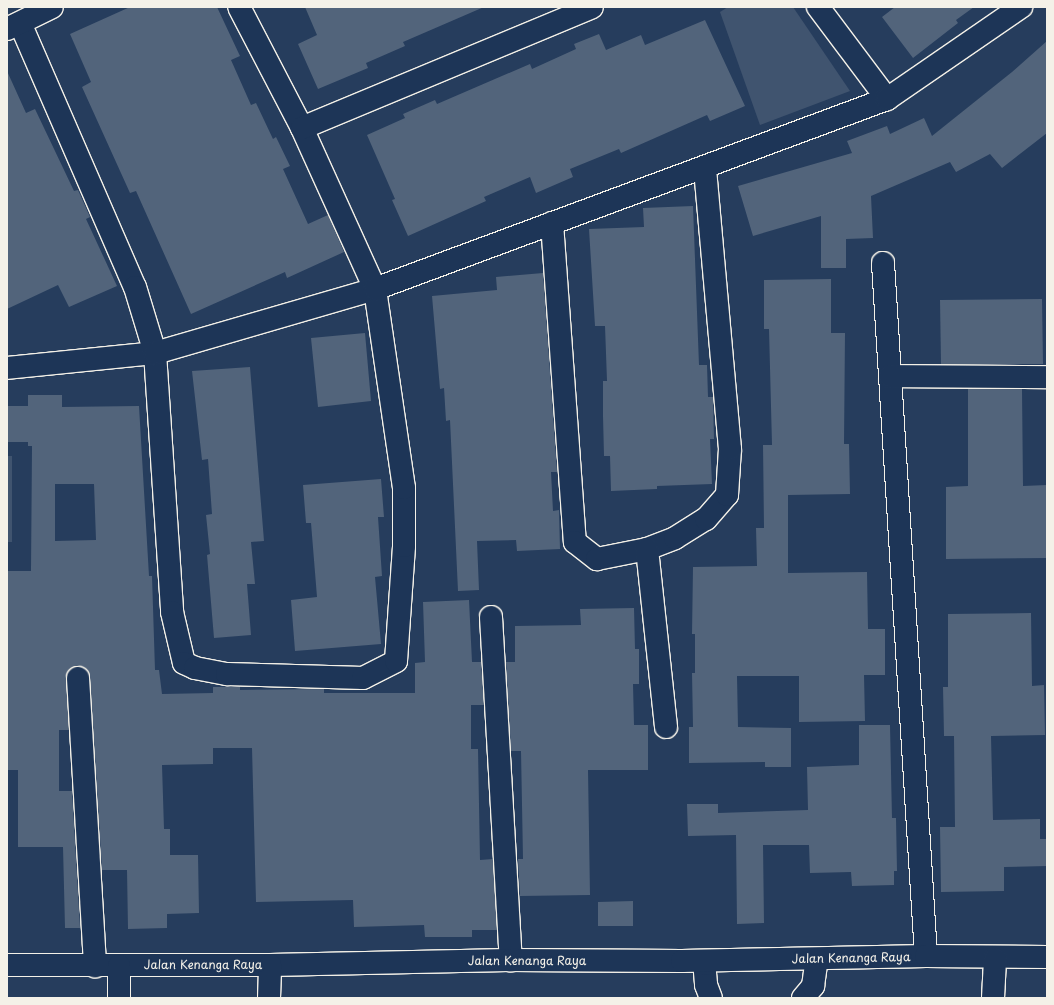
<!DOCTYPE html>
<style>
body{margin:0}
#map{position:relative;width:1054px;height:1005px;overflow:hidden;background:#263d5d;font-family:"Playpen Sans",sans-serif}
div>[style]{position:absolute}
.green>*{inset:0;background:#40546f}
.building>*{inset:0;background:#52647b}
.roads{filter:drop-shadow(1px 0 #f4f1e8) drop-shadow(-1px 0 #f4f1e8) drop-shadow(0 1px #f4f1e8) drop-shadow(0 -1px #f4f1e8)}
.minor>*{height:22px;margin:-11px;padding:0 11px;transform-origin:11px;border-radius:11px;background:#1d3557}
span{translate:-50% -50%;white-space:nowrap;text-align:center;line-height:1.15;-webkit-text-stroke:4px #1d3557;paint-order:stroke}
.street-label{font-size:12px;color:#f4f1e8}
.frame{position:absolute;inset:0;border:8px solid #f4f1e8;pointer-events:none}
</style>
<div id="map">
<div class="green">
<i style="clip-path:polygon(728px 7px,793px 7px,850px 91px,760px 125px,720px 12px)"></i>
<i style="clip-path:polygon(7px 456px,12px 456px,12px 542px,7px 542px)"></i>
</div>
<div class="building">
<i style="clip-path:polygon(130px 7px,217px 7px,240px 56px,231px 60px,251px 105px,256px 103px,273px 139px,276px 137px,290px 166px,283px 169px,308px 224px,328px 215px,344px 252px,287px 278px,285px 272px,191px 314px,136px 191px,130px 193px,82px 87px,91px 82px,70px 34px)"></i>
<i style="clip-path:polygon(305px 7px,484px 7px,403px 42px,405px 46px,366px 63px,368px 68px,318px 89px,298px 44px,317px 35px)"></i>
<i style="clip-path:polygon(895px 7px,974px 7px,956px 20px,958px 23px,913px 58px,882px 17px)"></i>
<i style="clip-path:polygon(705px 20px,745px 106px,710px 121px,707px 115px,621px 153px,619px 149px,570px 169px,573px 177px,536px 193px,530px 177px,484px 197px,486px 201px,408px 236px,392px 200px,395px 199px,367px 135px,405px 118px,403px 114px,435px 100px,437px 104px,530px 64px,532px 69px,576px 49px,574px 44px,599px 34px,606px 50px,641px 35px,645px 45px)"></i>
<i style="clip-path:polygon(1047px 41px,1047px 133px,1002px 168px,990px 154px,956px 172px,950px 162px,871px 196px,873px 238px,846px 239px,846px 268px,821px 268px,821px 216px,753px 236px,738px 186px,852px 153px,847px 141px,887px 126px,890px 134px,924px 118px,932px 136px,1012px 72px)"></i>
<i style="clip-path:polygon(7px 71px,26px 113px,35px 109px,74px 191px,78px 190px,90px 217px,86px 219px,117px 286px,69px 307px,58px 285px,7px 309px)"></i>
<i style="clip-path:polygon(693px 206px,699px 365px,707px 365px,708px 397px,713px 397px,714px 439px,710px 439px,712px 484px,657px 486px,657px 489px,611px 491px,610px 456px,604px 456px,603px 416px,603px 381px,607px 381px,605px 326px,595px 326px,589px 229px,644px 227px,643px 208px)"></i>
<i style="clip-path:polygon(543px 273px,557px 472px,551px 472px,553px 511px,559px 510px,560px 549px,517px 551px,516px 540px,477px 541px,479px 590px,458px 591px,450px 420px,446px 421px,444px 388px,440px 389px,432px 296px,497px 290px,496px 277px)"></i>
<i style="clip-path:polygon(831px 279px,831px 333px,845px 333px,844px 444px,849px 444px,850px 494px,788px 495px,788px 573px,867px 572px,868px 629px,885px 629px,885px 675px,864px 675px,865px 721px,799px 722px,799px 676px,737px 676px,738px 727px,791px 728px,791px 767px,765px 767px,765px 762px,689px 763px,689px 727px,693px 727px,692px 673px,695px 673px,695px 634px,692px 634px,693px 567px,757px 566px,756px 528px,764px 528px,763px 445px,772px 445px,769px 329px,764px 329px,764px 280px)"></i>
<i style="clip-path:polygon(1042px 299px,1043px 364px,941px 364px,940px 300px)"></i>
<i style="clip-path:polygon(365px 333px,371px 401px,318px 407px,311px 338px)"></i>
<i style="clip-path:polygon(250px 367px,264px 541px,251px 542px,255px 584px,247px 584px,251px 635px,214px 638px,207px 555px,210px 554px,206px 515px,212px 514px,208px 459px,202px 460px,192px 371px)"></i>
<i style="clip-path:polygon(968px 389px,1022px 389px,1023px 486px,1047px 485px,1047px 558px,946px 559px,946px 487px,968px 486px)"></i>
<i style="clip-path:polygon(evenodd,28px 395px,62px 395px,62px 407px,139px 406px,149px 576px,152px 576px,155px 670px,159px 670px,162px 694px,213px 693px,213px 687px,240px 687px,240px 690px,324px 689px,324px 693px,415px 693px,415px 663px,425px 662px,423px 602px,469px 600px,472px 662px,481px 662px,484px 705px,471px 705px,471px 749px,478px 749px,480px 860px,493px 859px,497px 930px,472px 930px,472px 937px,425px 937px,424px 925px,354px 927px,353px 900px,256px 902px,252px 748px,213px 748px,213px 764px,162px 765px,164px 829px,170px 829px,170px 855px,198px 855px,199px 913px,167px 914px,167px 928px,128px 929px,127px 870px,102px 870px,90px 677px,88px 671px,78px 666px,71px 668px,66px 678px,69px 730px,59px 730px,59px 791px,72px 791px,80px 928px,65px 928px,63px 847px,18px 847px,18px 770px,7px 770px,7px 571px,31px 571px,32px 446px,28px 446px,28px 442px,7px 442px,7px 406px,28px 406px,28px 395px,55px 484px,94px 484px,96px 540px,55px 541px,55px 484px)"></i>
<i style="clip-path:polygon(381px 479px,384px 517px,378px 517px,382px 576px,375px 577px,381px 644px,295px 651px,291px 600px,317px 597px,311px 523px,306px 523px,303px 485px)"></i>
<i style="clip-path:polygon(634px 608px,635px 649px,639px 649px,639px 684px,633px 684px,634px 725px,648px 725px,648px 770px,588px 770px,590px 895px,520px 896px,518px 859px,523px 859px,521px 751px,511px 751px,506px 662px,515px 662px,515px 626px,581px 625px,580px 609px)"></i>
<i style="clip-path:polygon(1031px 613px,1032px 686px,1044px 685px,1045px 735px,991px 736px,993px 820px,1040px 819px,1040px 839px,1047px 839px,1047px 866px,1004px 867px,1004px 891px,941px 892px,940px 827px,955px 827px,954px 736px,944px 736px,943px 687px,948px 687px,948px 614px)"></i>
<i style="clip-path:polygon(859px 725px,890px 725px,892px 818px,896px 818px,897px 871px,894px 871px,894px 885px,852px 886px,851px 872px,810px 873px,809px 845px,763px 845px,764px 923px,737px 924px,736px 835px,688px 836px,687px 804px,718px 804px,718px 813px,808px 810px,807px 767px,859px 765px)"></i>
<i style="clip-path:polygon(633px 901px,633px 926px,598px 926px,598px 902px)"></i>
</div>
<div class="roads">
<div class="minor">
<i style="left:818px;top:7px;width:115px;rotate:53.1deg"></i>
<i style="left:20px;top:23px;width:288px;rotate:66.5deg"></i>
<i style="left:135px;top:287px;width:69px;rotate:73.1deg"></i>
<i style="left:155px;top:353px;width:260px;rotate:86.2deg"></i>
<i style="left:172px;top:612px;width:52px;rotate:76.8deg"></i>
<i style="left:184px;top:663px;width:12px;rotate:24deg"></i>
<i style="left:195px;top:668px;width:33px;rotate:11deg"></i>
<i style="left:227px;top:674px;width:136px;rotate:1.7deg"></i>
<i style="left:363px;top:678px;width:37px;rotate:-27deg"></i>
<i style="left:396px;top:661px;width:115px;rotate:-86deg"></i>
<i style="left:404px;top:546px;width:58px;rotate:-90deg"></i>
<i style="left:404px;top:488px;width:201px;rotate:-98.3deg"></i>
<i style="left:375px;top:289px;width:177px;rotate:-114.4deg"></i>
<i style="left:302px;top:128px;width:136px;rotate:-117.5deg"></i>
<i style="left:7px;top:29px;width:50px;rotate:-26.1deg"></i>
<i style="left:302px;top:128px;width:314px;rotate:-22.6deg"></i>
<i style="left:552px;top:223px;width:320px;rotate:85.9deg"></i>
<i style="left:575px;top:542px;width:28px;rotate:38deg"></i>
<i style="left:597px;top:559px;width:51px;rotate:-11.3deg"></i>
<i style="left:647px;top:549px;width:30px;rotate:-21deg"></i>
<i style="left:675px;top:538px;width:36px;rotate:-32deg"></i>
<i style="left:706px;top:519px;width:32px;rotate:-49deg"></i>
<i style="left:727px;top:495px;width:46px;rotate:-86.3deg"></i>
<i style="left:730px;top:449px;width:282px;rotate:-95.1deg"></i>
<i style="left:883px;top:263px;width:694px;rotate:86.45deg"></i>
<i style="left:7px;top:368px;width:149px;rotate:-5.8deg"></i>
<i style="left:155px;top:353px;width:229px;rotate:-16.2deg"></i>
<i style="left:375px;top:289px;width:546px;rotate:-20.36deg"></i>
<i style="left:887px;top:99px;width:163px;rotate:-34.5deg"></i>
<i style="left:890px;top:376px;width:157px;rotate:0.4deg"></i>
<i style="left:647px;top:549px;width:179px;rotate:83.9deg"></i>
<i style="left:491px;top:617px;width:344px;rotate:86.7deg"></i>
<i style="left:78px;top:678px;width:289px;rotate:86.6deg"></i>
<i style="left:704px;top:961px;width:24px;rotate:85deg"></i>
<i style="left:706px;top:985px;width:14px;rotate:69deg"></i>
<i style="left:7px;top:965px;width:263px"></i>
<i style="left:270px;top:965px;width:241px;rotate:-1.2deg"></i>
<i style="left:511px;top:960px;width:171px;rotate:0.3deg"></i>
<i style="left:682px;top:961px;width:244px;rotate:-1.2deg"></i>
<i style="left:926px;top:956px;width:121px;rotate:0.5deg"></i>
<i style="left:119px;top:998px;width:32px;rotate:-90deg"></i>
<i style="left:269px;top:998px;width:33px;rotate:-88deg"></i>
<i style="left:803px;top:998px;width:16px;rotate:-50deg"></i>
<i style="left:813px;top:986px;width:27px;rotate:-82deg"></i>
<i style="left:993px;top:998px;width:39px;rotate:-87deg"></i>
</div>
</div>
<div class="street-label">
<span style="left:851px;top:958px;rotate:-1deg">Jalan Kenanga Raya</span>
<span style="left:527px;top:961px">Jalan Kenanga Raya</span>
<span style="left:203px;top:965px">Jalan Kenanga Raya</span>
</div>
<div class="frame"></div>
</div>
